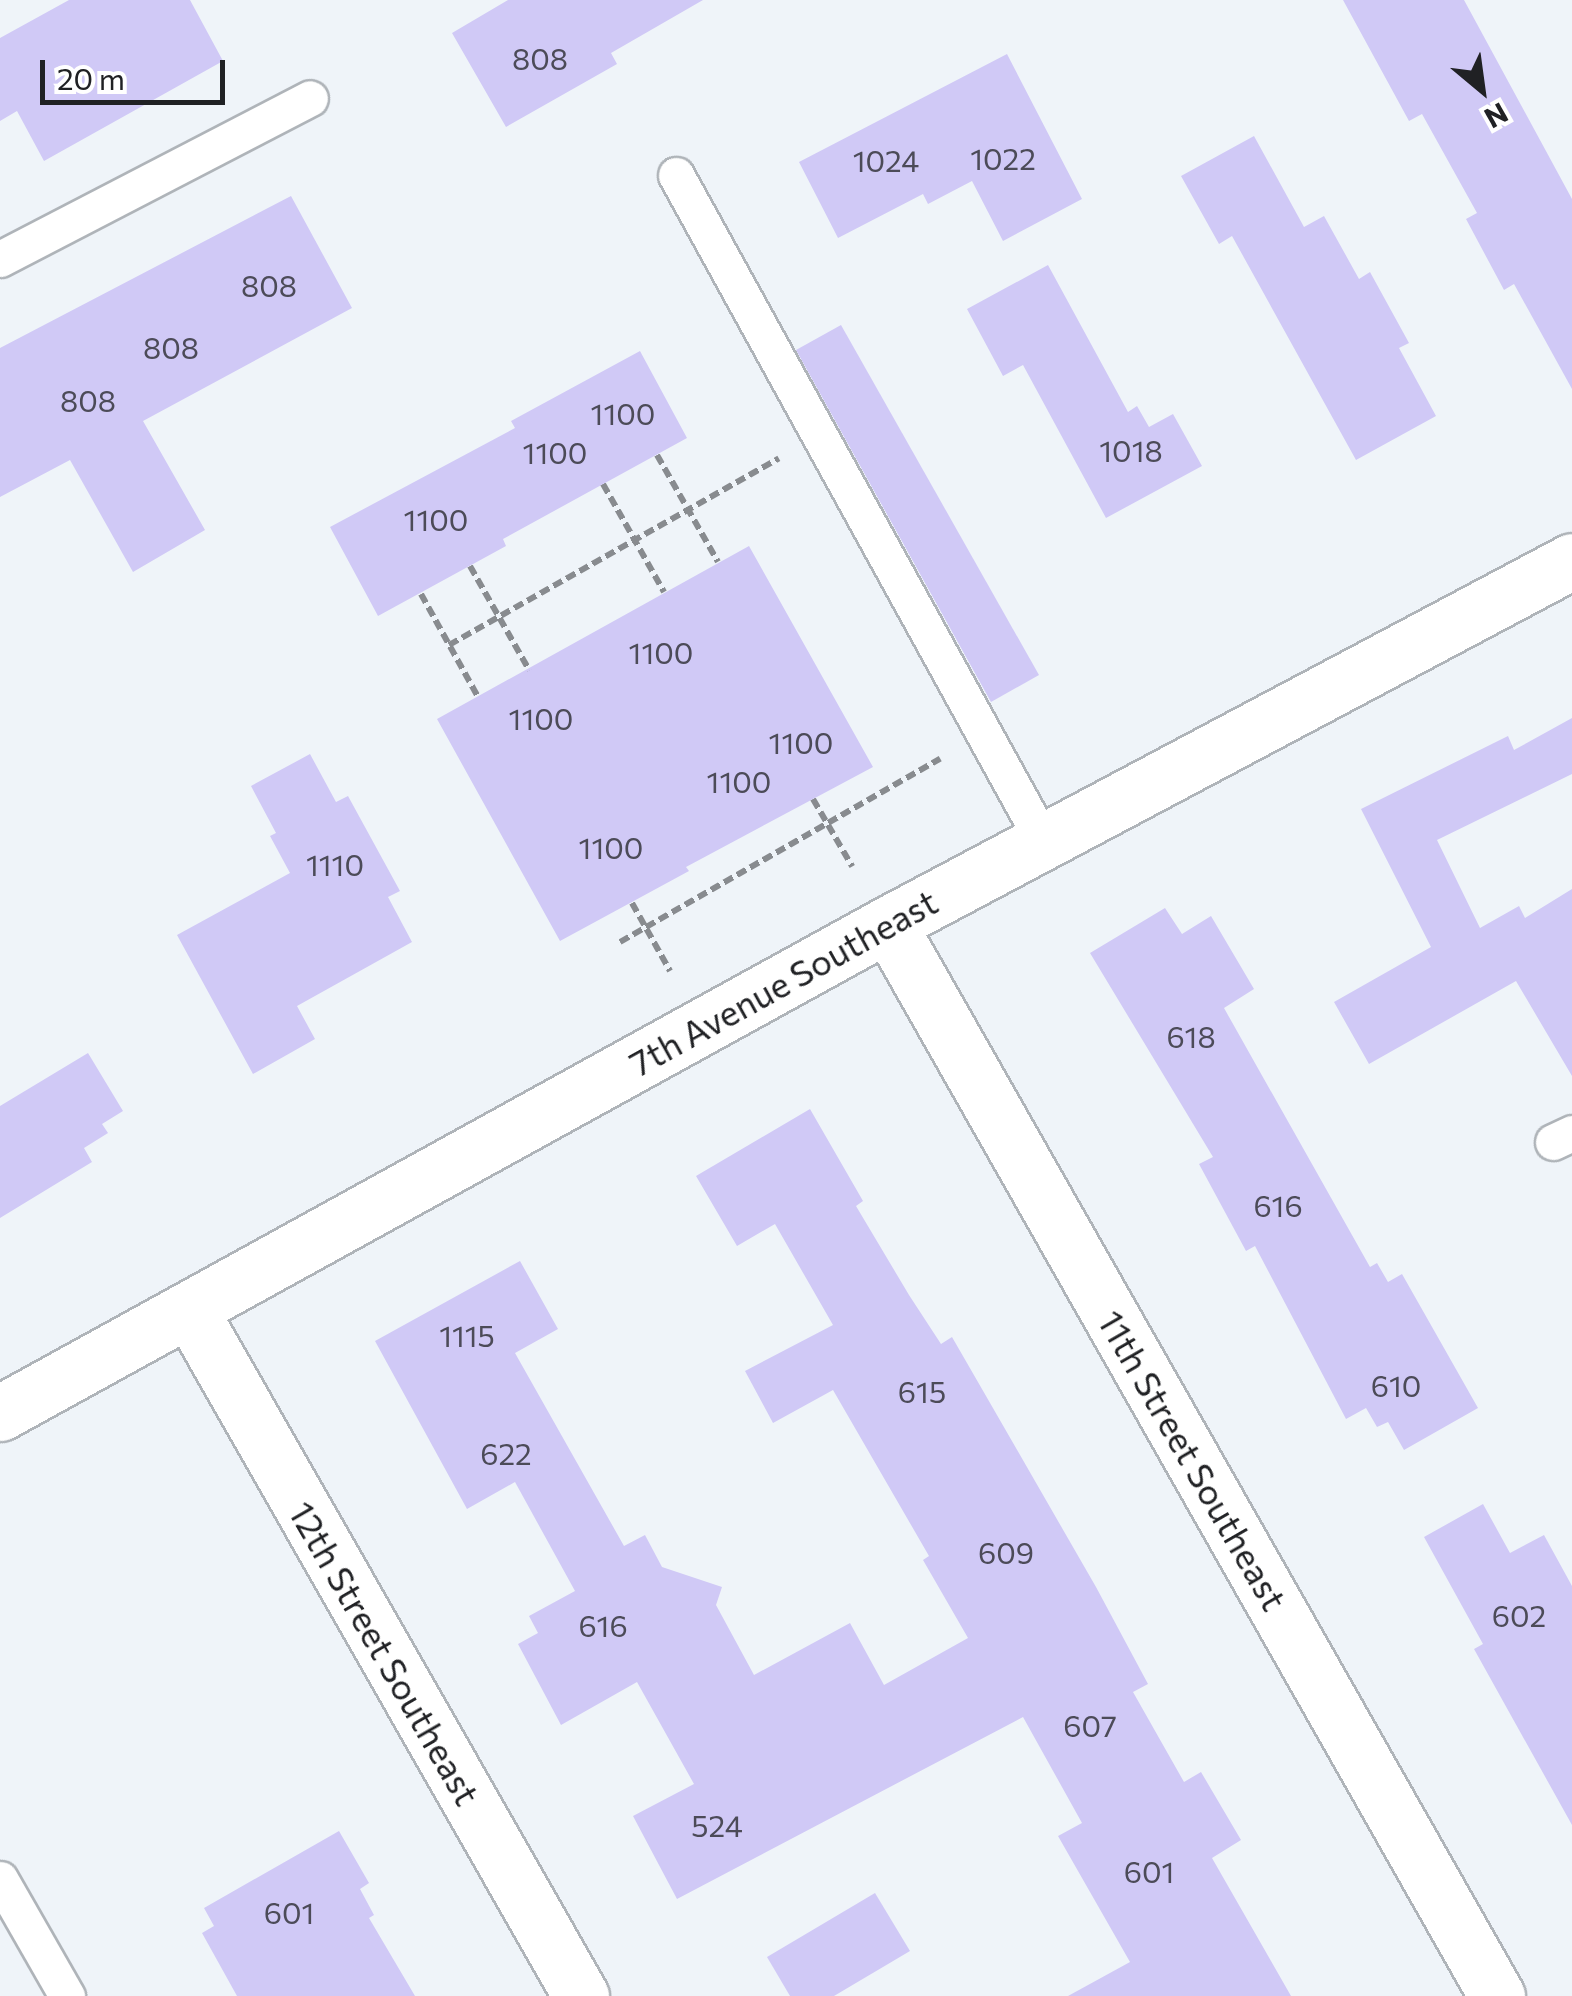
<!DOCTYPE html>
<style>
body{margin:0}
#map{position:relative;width:1572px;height:1996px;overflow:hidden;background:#eff4f9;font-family:Commissioner,sans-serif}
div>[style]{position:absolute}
.building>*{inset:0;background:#d0c9f6}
.path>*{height:6px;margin-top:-3px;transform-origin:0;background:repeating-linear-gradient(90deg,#888b8f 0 10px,transparent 0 15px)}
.roads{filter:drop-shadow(2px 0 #afb4b9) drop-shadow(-2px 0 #afb4b9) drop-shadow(0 2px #afb4b9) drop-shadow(0 -2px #afb4b9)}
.service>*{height:35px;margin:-17.5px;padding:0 17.5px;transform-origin:17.5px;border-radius:17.5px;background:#fff}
.minor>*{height:55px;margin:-27.5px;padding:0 27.5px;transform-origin:27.5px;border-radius:27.5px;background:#fff}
.tertiary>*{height:55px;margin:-27.5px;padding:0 27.5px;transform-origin:27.5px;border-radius:27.5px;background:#fff}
span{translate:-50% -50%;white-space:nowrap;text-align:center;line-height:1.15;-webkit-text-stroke:8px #fff;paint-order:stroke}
.number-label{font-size:30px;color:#4c4b58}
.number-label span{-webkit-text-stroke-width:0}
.street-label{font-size:35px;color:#202124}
.north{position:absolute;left:1432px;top:40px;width:100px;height:100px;-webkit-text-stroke:8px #fff;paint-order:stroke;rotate:151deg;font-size:28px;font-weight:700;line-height:40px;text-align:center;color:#202124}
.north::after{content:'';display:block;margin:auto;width:35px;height:45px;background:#202124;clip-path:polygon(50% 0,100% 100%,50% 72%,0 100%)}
.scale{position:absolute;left:40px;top:60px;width:185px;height:45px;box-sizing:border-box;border:5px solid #202124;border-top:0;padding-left:12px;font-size:30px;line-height:35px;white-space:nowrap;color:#202124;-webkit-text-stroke:8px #fff;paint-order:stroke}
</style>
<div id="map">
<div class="building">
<i style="clip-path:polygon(69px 0,190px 0,223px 61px,44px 161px,17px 111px,0 121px,0 38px)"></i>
<i style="clip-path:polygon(508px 0,703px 0,611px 53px,617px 64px,506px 127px,452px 33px)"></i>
<i style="clip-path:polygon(1343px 0,1464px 0,1572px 199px,1572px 389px,1514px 284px,1504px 290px,1466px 219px,1477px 213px,1422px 114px,1409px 121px)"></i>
<i style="clip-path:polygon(1007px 54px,1082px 199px,1003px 241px,972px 181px,928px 204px,923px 194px,838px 238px,799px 162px)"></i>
<i style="clip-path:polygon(1254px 136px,1304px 227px,1324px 216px,1359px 279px,1370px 272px,1409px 343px,1399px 348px,1436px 416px,1356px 460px,1232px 236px,1219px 244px,1181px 176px)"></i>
<i style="clip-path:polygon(291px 196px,352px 308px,143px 421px,205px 530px,133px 572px,70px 460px,0 497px,0 348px)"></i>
<i style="clip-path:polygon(1048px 265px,1128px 412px,1137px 406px,1149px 427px,1173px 414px,1202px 466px,1106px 518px,1023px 365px,1003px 376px,967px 309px)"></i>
<i style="clip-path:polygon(841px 325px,1039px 675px,991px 702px,796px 350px)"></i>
<i style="clip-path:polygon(640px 351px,687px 438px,503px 539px,506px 546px,378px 616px,330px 527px,515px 428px,511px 421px)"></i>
<i style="clip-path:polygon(749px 546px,873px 767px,686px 867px,689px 871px,560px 941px,437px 719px)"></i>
<i style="clip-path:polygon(1572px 718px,1572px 774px,1437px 840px,1480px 928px,1519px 906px,1525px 918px,1572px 889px,1572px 1076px,1516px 981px,1369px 1064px,1334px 1002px,1431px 947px,1361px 809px,1508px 736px,1514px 750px)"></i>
<i style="clip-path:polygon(310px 754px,336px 802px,348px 796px,400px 891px,388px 897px,412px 942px,297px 1006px,315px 1039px,253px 1074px,177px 935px,290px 873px,270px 836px,276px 833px,251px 786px)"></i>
<i style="clip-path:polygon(1165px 908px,1182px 934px,1211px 916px,1254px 989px,1224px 1008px,1370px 1267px,1377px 1263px,1388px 1282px,1402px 1274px,1478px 1408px,1404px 1450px,1388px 1422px,1377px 1427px,1366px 1408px,1346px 1419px,1255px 1246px,1246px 1251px,1199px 1164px,1213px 1157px,1090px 953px)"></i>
<i style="clip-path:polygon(88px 1053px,123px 1111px,102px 1124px,108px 1133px,84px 1148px,92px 1162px,0 1218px,0 1106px)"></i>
<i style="clip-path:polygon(810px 1109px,863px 1201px,856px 1206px,909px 1295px,941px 1344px,952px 1337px,1096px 1587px,1148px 1684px,1133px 1692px,1184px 1782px,1201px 1772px,1241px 1840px,1212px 1858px,1291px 1996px,1068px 1996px,1130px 1962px,1058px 1836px,1082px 1823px,1023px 1717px,677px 1899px,633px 1816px,694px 1784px,637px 1682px,561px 1725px,518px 1644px,538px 1633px,529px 1616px,575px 1591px,515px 1482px,467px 1509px,375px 1341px,520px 1261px,558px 1329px,515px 1353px,624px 1546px,645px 1535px,662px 1567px,722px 1587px,716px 1605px,754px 1675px,850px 1623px,884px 1685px,968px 1638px,923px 1560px,929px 1556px,833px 1390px,773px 1423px,745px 1371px,833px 1325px,775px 1224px,737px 1246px,696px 1176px)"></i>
<i style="clip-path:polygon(1483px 1504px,1510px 1553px,1544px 1535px,1572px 1586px,1572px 1825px,1474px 1649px,1483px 1644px,1424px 1537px)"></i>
<i style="clip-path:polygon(339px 1831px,369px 1883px,360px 1889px,374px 1915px,369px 1918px,415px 1996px,237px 1996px,202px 1933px,214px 1926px,204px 1908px)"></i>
<i style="clip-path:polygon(875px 1893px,910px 1951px,834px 1996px,790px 1996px,767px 1957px)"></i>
</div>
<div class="path">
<i style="left:657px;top:455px;width:123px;rotate:60.3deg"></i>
<i style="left:603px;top:484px;width:124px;rotate:60.5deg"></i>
<i style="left:470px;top:566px;width:120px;rotate:60.4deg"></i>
<i style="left:421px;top:594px;width:118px;rotate:61deg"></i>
<i style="left:449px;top:645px;width:379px;rotate:-29.5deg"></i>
<i style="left:813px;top:799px;width:78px;rotate:59.8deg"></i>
<i style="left:632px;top:903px;width:78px;rotate:60.8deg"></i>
<i style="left:620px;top:942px;width:369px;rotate:-29.8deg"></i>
</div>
<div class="roads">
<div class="service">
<i style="left:676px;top:175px;width:760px;rotate:61.14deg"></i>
<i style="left:0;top:259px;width:349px;rotate:-27.4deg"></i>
<i style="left:1553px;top:1142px;width:21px;rotate:-25deg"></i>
<i style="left:0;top:1879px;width:135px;rotate:60.2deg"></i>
</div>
<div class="minor">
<i style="left:888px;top:924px;width:1233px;rotate:60.4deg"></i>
<i style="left:189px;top:1309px;width:791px;rotate:60.29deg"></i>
</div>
<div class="tertiary">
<i style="left:0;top:1413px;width:1014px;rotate:-28.84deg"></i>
<i style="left:888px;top:924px;width:774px;rotate:-27.95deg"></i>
</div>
</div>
<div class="number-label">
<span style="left:540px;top:58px">808</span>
<span style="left:1003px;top:158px">1022</span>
<span style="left:886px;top:160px">1024</span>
<span style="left:269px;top:285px">808</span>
<span style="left:171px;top:347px">808</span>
<span style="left:88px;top:400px">808</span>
<span style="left:623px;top:413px">1100</span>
<span style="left:1131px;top:450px">1018</span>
<span style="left:555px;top:452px">1100</span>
<span style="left:436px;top:519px">1100</span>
<span style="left:661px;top:652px">1100</span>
<span style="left:541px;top:718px">1100</span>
<span style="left:801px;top:742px">1100</span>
<span style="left:739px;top:781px">1100</span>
<span style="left:611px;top:847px">1100</span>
<span style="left:335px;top:864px">1110</span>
<span style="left:1191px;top:1036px">618</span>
<span style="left:1278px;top:1205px">616</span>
<span style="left:467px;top:1335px">1115</span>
<span style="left:1396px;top:1385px">610</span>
<span style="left:922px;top:1391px">615</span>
<span style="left:506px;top:1453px">622</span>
<span style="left:1006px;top:1552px">609</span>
<span style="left:1519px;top:1615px">602</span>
<span style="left:603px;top:1625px">616</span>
<span style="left:1090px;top:1725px">607</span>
<span style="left:717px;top:1825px">524</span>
<span style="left:1149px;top:1871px">601</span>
<span style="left:289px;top:1912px">601</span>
</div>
<div class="street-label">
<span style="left:783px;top:982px;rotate:-29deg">7th Avenue Southeast</span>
<span style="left:1193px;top:1460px;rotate:60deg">11th Street Southeast</span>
<span style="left:385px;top:1653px;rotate:60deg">12th Street Southeast</span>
</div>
<div class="north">N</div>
<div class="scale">20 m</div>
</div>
